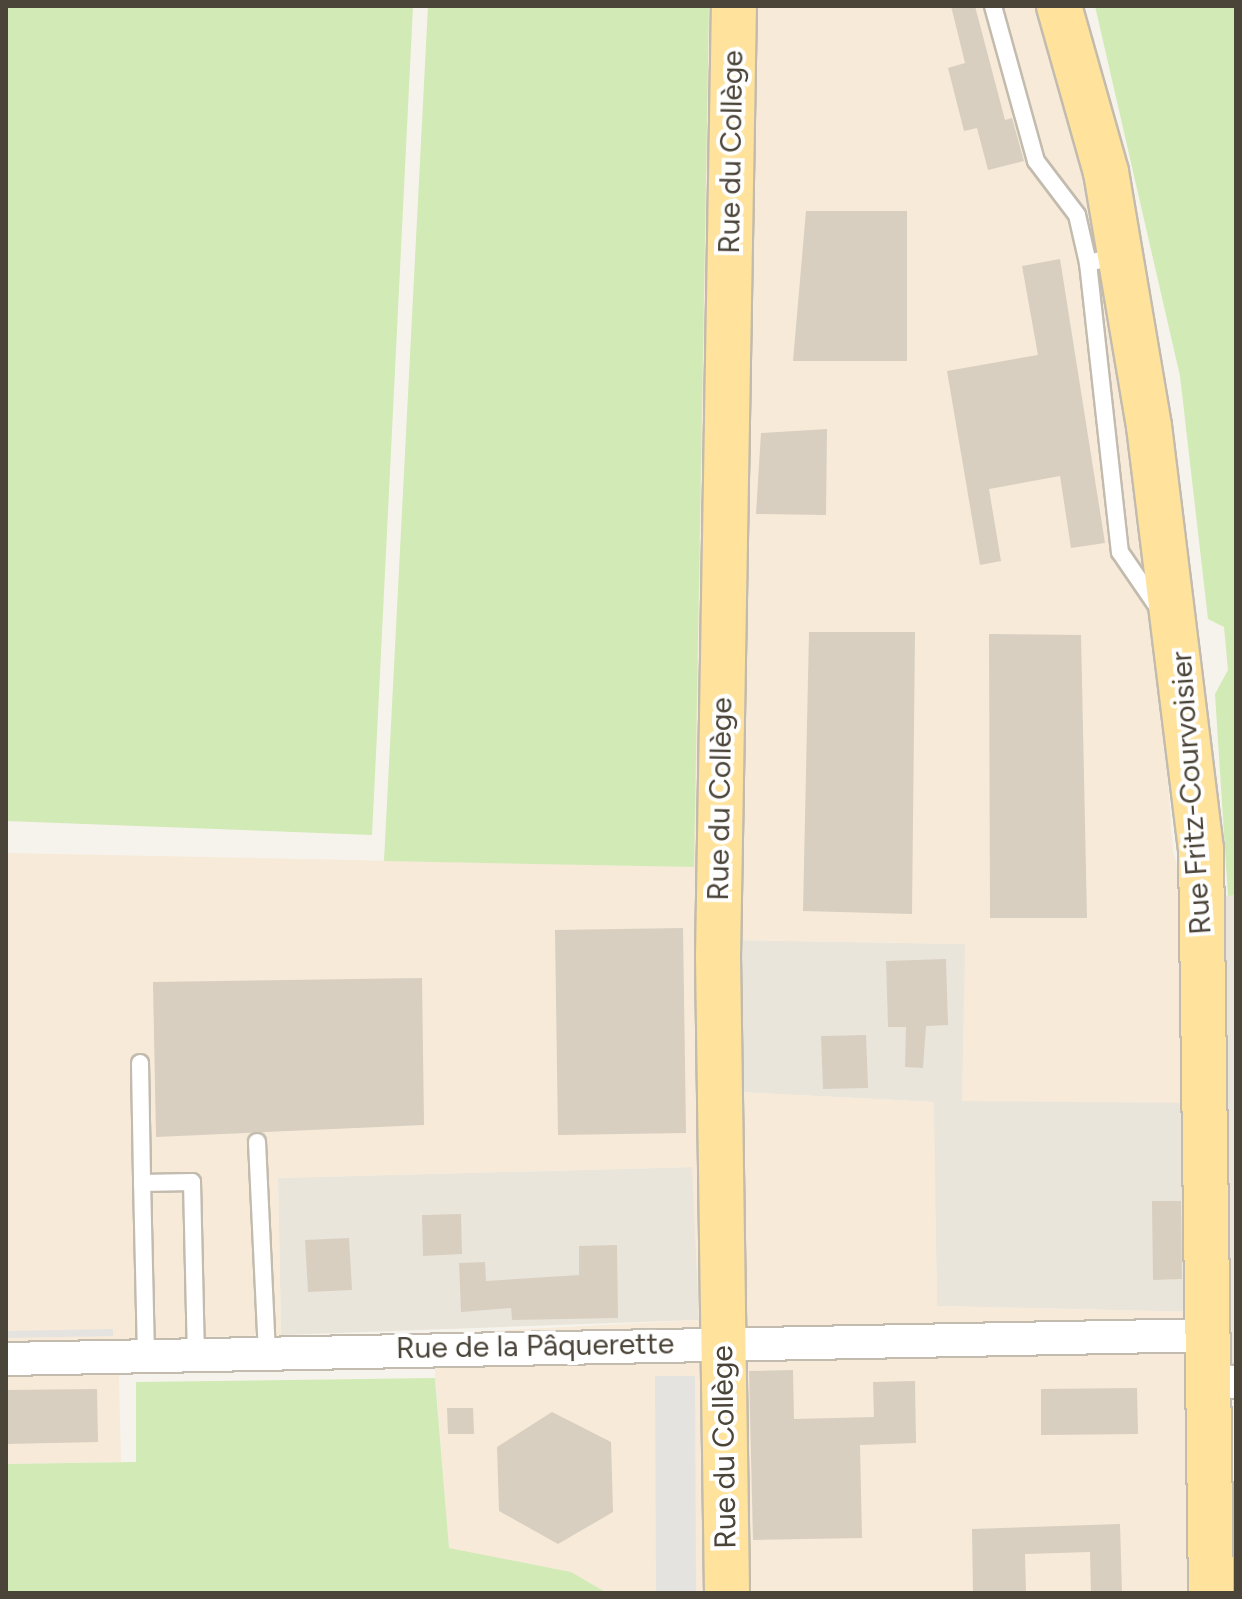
<!DOCTYPE html>
<meta charset="utf-8">
<style>
body{margin:0}
#map{position:relative;width:1242px;height:1599px;overflow:hidden;background:#f6f3ec;font-family:Figtree,sans-serif}
div>[style]{position:absolute}
.residential>*{inset:0;background:#eae5da}
.commercial>*{inset:0;background:#f7ead8}
.green>*{inset:0;background:#d2eab5}
.parking>*{inset:0;background:#e5e3e0}
.building>*{inset:0;background:#d8cfc1}
.roads{filter:drop-shadow(2px 0 #c2bbae) drop-shadow(-2px 0 #c2bbae) drop-shadow(0 2px #c2bbae) drop-shadow(0 -2px #c2bbae)}
.lane>*{height:16px;margin:-8px;padding:0 8px;transform-origin:8px;border-radius:8px;background:#fff}
.street>*{height:32px;margin:-16px;padding:0 16px;transform-origin:16px;border-radius:16px;background:#fff}
.primary>*{height:44px;margin:-22px;padding:0 22px;transform-origin:22px;border-radius:22px;background:#ffe39c}
span{translate:-50% -50%;white-space:nowrap;text-align:center;line-height:1.15;-webkit-text-stroke:8px #fff;paint-order:stroke}
.street-label{font-size:30px;color:#4b4439}
.frame{position:absolute;inset:0;border:8px solid #4b4439;pointer-events:none}
</style>
<div id="map">
<div class="residential">
<i style="clip-path:polygon(1236px 895px,1236px 1364px,1193px 1361px,1194px 1312px,937px 1306px,933px 1102px,737px 1092px,734px 940px,966px 944px,962px 1101px,1187px 899px)"></i>
<i style="clip-path:polygon(693px 1167px,699px 1320px,281px 1335px,278px 1178px)"></i>
</div>
<div class="commercial">
<i style="clip-path:polygon(709px 6px,1044px 6px,1101px 219px,1153px 581px,1173px 851px,1187px 899px,1195px 1103px,962px 1101px,965px 944px,734px 940px,738px 1092px,934px 1102px,937px 1306px,1194px 1312px,1196px 1593px,607px 1593px,571px 1572px,449px 1548px,432px 1334px,699px 1320px,692px 1167px,278px 1178px,281px 1335px,118px 1339px,121px 1462px,6px 1464px,6px 853px,693px 867px)"></i>
</div>
<div class="green">
<i style="clip-path:polygon(6px 6px,413px 6px,372px 835px,6px 821px)"></i>
<i style="clip-path:polygon(428px 6px,709px 6px,694px 867px,384px 861px)"></i>
<i style="clip-path:polygon(1095px 6px,1236px 6px,1236px 895px,1228px 896px,1215px 694px,1228px 670px,1224px 627px,1208px 619px,1180px 376px)"></i>
<i style="clip-path:polygon(435px 1378px,449px 1548px,571px 1572px,607px 1593px,6px 1593px,6px 1464px,136px 1462px,136px 1382px)"></i>
</div>
<div class="parking">
<i style="clip-path:polygon(113px 1329px,113px 1336px,6px 1338px,6px 1331px)"></i>
<i style="clip-path:polygon(655px 1376px,695px 1376px,696px 1593px,656px 1593px)"></i>
</div>
<div class="building">
<i style="clip-path:polygon(951px 6px,975px 6px,1005px 120px,1012px 118px,1024px 161px,988px 170px,977px 128px,964px 131px,948px 68px,965px 63px)"></i>
<i style="clip-path:polygon(806px 211px,907px 211px,907px 361px,793px 361px)"></i>
<i style="clip-path:polygon(1060px 259px,1105px 543px,1071px 548px,1060px 476px,989px 489px,1001px 561px,980px 565px,947px 371px,1038px 355px,1022px 266px)"></i>
<i style="clip-path:polygon(827px 429px,826px 515px,756px 514px,761px 433px)"></i>
<i style="clip-path:polygon(809px 632px,915px 632px,912px 914px,803px 911px)"></i>
<i style="clip-path:polygon(989px 634px,1081px 635px,1087px 918px,990px 918px)"></i>
<i style="clip-path:polygon(683px 928px,686px 1133px,558px 1135px,555px 930px)"></i>
<i style="clip-path:polygon(946px 959px,948px 1025px,926px 1026px,923px 1068px,905px 1067px,906px 1027px,888px 1027px,886px 961px)"></i>
<i style="clip-path:polygon(422px 978px,424px 1125px,156px 1137px,153px 982px)"></i>
<i style="clip-path:polygon(866px 1035px,868px 1088px,823px 1089px,821px 1036px)"></i>
<i style="clip-path:polygon(1152px 1201px,1181px 1201px,1182px 1279px,1153px 1280px)"></i>
<i style="clip-path:polygon(461px 1214px,462px 1254px,423px 1256px,422px 1215px)"></i>
<i style="clip-path:polygon(349px 1238px,352px 1290px,308px 1292px,305px 1240px)"></i>
<i style="clip-path:polygon(617px 1245px,618px 1318px,512px 1320px,511px 1308px,461px 1312px,459px 1263px,485px 1262px,486px 1281px,579px 1275px,579px 1246px)"></i>
<i style="clip-path:polygon(793px 1370px,794px 1419px,874px 1417px,873px 1382px,915px 1381px,916px 1443px,860px 1445px,862px 1538px,753px 1540px,749px 1371px)"></i>
<i style="clip-path:polygon(1137px 1388px,1138px 1434px,1041px 1435px,1041px 1389px)"></i>
<i style="clip-path:polygon(97px 1389px,98px 1442px,6px 1444px,6px 1390px)"></i>
<i style="clip-path:polygon(447px 1408px,473px 1408px,474px 1434px,448px 1434px)"></i>
<i style="clip-path:polygon(552px 1412px,611px 1442px,613px 1512px,558px 1544px,499px 1511px,497px 1447px)"></i>
<i style="clip-path:polygon(1120px 1524px,1122px 1593px,1091px 1593px,1090px 1552px,1025px 1554px,1026px 1593px,973px 1593px,972px 1529px)"></i>
</div>
<div class="roads">
<div class="lane">
<i style="left:993px;top:6px;width:161px;rotate:74.5deg"></i>
<i style="left:1036px;top:161px;width:68px;rotate:52.8deg"></i>
<i style="left:1077px;top:215px;width:49px;rotate:77.1deg"></i>
<i style="left:1118px;top:256px;width:31px;rotate:167deg"></i>
<i style="left:1088px;top:263px;width:291px;rotate:83.7deg"></i>
<i style="left:1120px;top:552px;width:69px;rotate:55.6deg"></i>
<i style="left:140px;top:1063px;width:120px;rotate:89deg"></i>
<i style="left:257px;top:1142px;width:210px;rotate:87.3deg"></i>
<i style="left:146px;top:1356px;width:173px;rotate:-91.3deg"></i>
<i style="left:142px;top:1183px;width:50px;rotate:-1.1deg"></i>
<i style="left:192px;top:1182px;width:173px;rotate:88.7deg"></i>
</div>
<div class="street">
<i style="left:6px;top:1359px;width:1201px;rotate:-1.14deg"></i>
<i style="left:1207px;top:1381px;width:29px;rotate:2deg"></i>
</div>
<div class="primary">
<i style="left:1059px;top:6px;width:173px;rotate:74.2deg"></i>
<i style="left:1106px;top:172px;width:258px;rotate:80.4deg"></i>
<i style="left:1149px;top:426px;width:426px;rotate:83deg"></i>
<i style="left:1201px;top:849px;width:744px;rotate:89.23deg"></i>
<i style="left:727px;top:1593px;width:636px;rotate:-90.81deg"></i>
<i style="left:718px;top:957px;width:951px;rotate:-89.04deg"></i>
</div>
</div>
<div class="street-label">
<span style="left:731px;top:152px;rotate:-89deg">Rue du Collège</span>
<span style="left:1191px;top:793px;rotate:-94deg">Rue Fritz-Courvoisier</span>
<span style="left:720px;top:799px;rotate:-89deg">Rue du Collège</span>
<span style="left:535px;top:1346px;rotate:-1deg">Rue de la Pâquerette</span>
<span style="left:724px;top:1447px;rotate:-91deg">Rue du Collège</span>
</div>
<div class="frame"></div>
</div>
